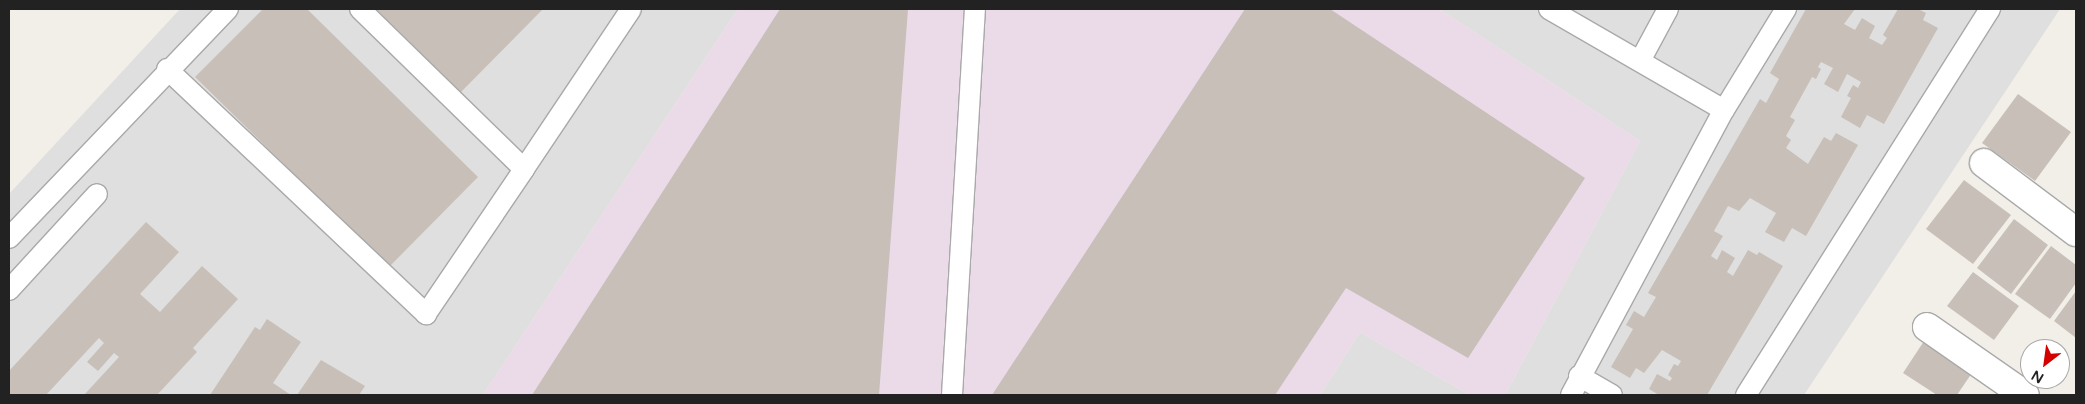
<!DOCTYPE html>
<style>
body{margin:0}
#map{position:relative;width:2085px;height:404px;overflow:hidden;background:#f2efe9;font-family:"Varela Round",sans-serif}
div>[style]{position:absolute}
.residential>*{inset:0;background:#e0dfdf}
.industrial>*{inset:0;background:#ebdbe8}
.building>*{inset:0;background:#c7bfb8}
.roads{filter:drop-shadow(1px 0 #a9a9a9) drop-shadow(-1px 0 #a9a9a9) drop-shadow(0 1px #a9a9a9) drop-shadow(0 -1px #a9a9a9)}
.lane>*{height:20px;margin:-10px;padding:0 10px;transform-origin:10px;border-radius:10px;background:#fff}
.street>*{height:28px;margin:-14px;padding:0 14px;transform-origin:14px;border-radius:14px;background:#fff}
span{translate:-50% -50%;white-space:nowrap;text-align:center;line-height:1.15;-webkit-text-stroke:4.5px #fff;paint-order:stroke}
.frame{position:absolute;inset:0;border:10px solid #222;pointer-events:none}
.north{position:absolute;left:2020px;top:339px;width:50px;height:50px;box-sizing:border-box;background:#fff;border:1px solid #a7a7a7;border-radius:50%;rotate:210deg;font-size:14px;font-weight:700;line-height:20px;text-align:center;color:#222}
.north::after{content:'';display:block;margin:auto;width:18px;height:22px;background:#d40000;clip-path:polygon(50% 0,100% 100%,50% 72%,0 100%)}
</style>
<div id="map">
<div class="residential">
<i style="clip-path:polygon(180px 9px,738px 9px,483px 395px,9px 395px,9px 194px)"></i>
<i style="clip-path:polygon(1439px 9px,2060px 9px,1804px 395px,1505px 395px,1640px 141px)"></i>
<i style="clip-path:polygon(1360px 332px,1470px 395px,1320px 395px)"></i>
</div>
<div class="industrial">
<i style="clip-path:polygon(738px 9px,1439px 9px,1640px 141px,1505px 395px,1470px 395px,1360px 332px,1320px 395px,483px 395px)"></i>
</div>
<div class="building">
<i style="clip-path:polygon(263px 9px,307px 9px,478px 177px,389px 267px,195px 77px)"></i>
<i style="clip-path:polygon(376px 9px,543px 9px,461px 92px)"></i>
<i style="clip-path:polygon(780px 9px,908px 9px,879px 395px,532px 395px)"></i>
<i style="clip-path:polygon(1245px 9px,1330px 9px,1585px 178px,1468px 358px,1346px 288px,1275px 395px,992px 395px)"></i>
<i style="clip-path:polygon(1806px 9px,1855px 9px,1844px 24px,1855px 30px,1862px 18px,1875px 26px,1869px 38px,1882px 45px,1887px 38px,1883px 35px,1898px 9px,1918px 9px,1926px 13px,1923px 20px,1938px 28px,1884px 124px,1867px 115px,1860px 128px,1841px 117px,1851px 98px,1847px 96px,1853px 85px,1858px 88px,1861px 82px,1847px 74px,1838px 92px,1824px 84px,1833px 68px,1821px 62px,1818px 67px,1821px 69px,1816px 79px,1812px 77px,1790px 117px,1795px 120px,1786px 136px,1791px 140px,1786px 148px,1808px 164px,1824px 137px,1831px 141px,1836px 133px,1858px 145px,1806px 236px,1792px 228px,1784px 242px,1765px 232px,1776px 213px,1750px 198px,1739px 211px,1728px 206px,1714px 231px,1723px 236px,1711px 256px,1717px 260px,1722px 250px,1735px 258px,1727px 272px,1733px 276px,1748px 250px,1757px 255px,1759px 252px,1783px 266px,1707px 395px,1659px 395px,1649px 389px,1657px 374px,1670px 381px,1672px 378px,1668px 375px,1674px 364px,1678px 366px,1681px 361px,1662px 350px,1644px 373px,1636px 368px,1630px 378px,1611px 367px,1633px 329px,1626px 325px,1634px 311px,1644px 317px,1656px 297px,1648px 293px,1760px 99px,1766px 103px,1779px 79px,1770px 73px)"></i>
<i style="clip-path:polygon(2018px 94px,2071px 132px,2035px 181px,1982px 143px)"></i>
<i style="clip-path:polygon(1964px 180px,2011px 215px,1973px 264px,1926px 229px)"></i>
<i style="clip-path:polygon(2014px 219px,2048px 245px,2011px 294px,1977px 268px)"></i>
<i style="clip-path:polygon(146px 222px,179px 252px,140px 294px,160px 312px,202px 266px,238px 299px,193px 348px,197px 352px,157px 395px,84px 395px,119px 357px,114px 353px,98px 371px,87px 362px,104px 343px,99px 338px,46px 395px,9px 395px,9px 371px)"></i>
<i style="clip-path:polygon(2051px 246px,2076px 265px,2076px 283px,2050px 319px,2015px 294px)"></i>
<i style="clip-path:polygon(1973px 272px,2019px 306px,1994px 340px,1947px 306px)"></i>
<i style="clip-path:polygon(2076px 291px,2076px 338px,2054px 321px)"></i>
<i style="clip-path:polygon(267px 319px,301px 342px,273px 383px,291px 395px,210px 395px,255px 327px,260px 330px)"></i>
<i style="clip-path:polygon(1928px 335px,1976px 367px,1957px 395px,1937px 395px,1903px 373px)"></i>
<i style="clip-path:polygon(321px 360px,365px 386px,359px 395px,297px 395px)"></i>
</div>
<div class="roads">
<div class="lane">
<i style="left:1549px;top:9px;width:202px;rotate:30deg"></i>
<i style="left:1640px;top:61px;width:59px;rotate:-61.7deg"></i>
<i style="left:167px;top:69px;width:357px;rotate:43.4deg"></i>
<i style="left:426px;top:314px;width:175px;rotate:-55.9deg"></i>
<i style="left:524px;top:169px;width:229px;rotate:-135.7deg"></i>
<i style="left:524px;top:169px;width:192px;rotate:-56.2deg"></i>
<i style="left:9px;top:238px;width:317px;rotate:-46.3deg"></i>
<i style="left:9px;top:290px;width:130px;rotate:-47.5deg"></i>
<i style="left:1579px;top:376px;width:38px;rotate:30deg"></i>
<i style="left:952px;top:395px;width:387px;rotate:-86.6deg"></i>
<i style="left:1571px;top:395px;width:323px;rotate:-61.8deg"></i>
<i style="left:1724px;top:110px;width:119px;rotate:-58.5deg"></i>
<i style="left:1746px;top:395px;width:457px;rotate:-57.7deg"></i>
</div>
<div class="street">
<i style="left:1984px;top:163px;width:115px;rotate:36.9deg"></i>
<i style="left:1927px;top:327px;width:119px;rotate:34.8deg"></i>
</div>
</div>
<div class="frame"></div>
<div class="north">N</div>
</div>
